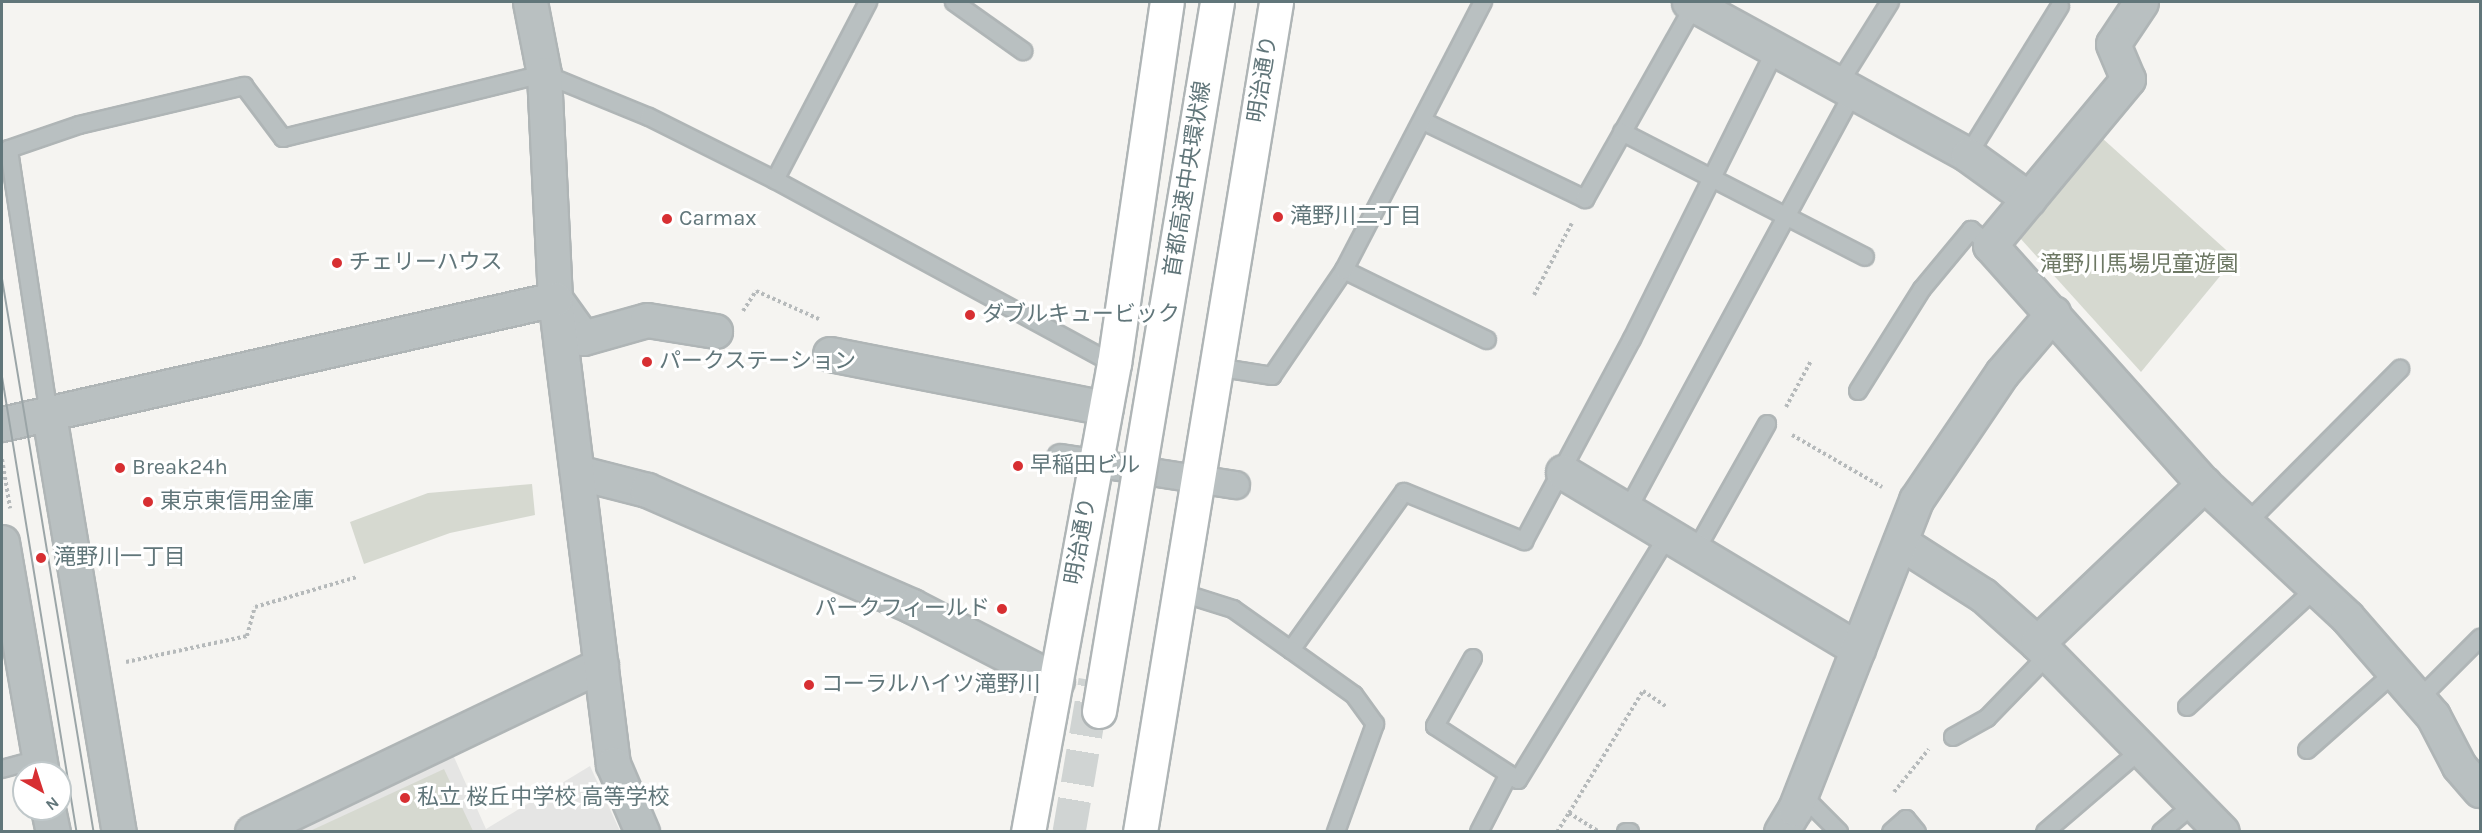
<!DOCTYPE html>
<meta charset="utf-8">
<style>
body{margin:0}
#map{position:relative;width:2482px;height:833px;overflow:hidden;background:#f5f4f1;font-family:Karla,"Noto Sans JP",sans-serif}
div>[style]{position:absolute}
.built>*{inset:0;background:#e5e5e4}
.green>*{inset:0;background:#d6d9d0}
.motorway-tunnel>*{height:33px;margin-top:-16.5px;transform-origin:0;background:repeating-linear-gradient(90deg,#d0d4d3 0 33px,transparent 0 49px)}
.path>*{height:4px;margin-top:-2px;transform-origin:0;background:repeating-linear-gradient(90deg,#b6babb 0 3px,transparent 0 6px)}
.roads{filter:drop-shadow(2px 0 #afb5b6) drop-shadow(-2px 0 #afb5b6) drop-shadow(0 2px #afb5b6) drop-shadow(0 -2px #afb5b6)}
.service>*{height:16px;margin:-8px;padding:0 8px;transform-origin:8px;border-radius:8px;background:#b9c0c1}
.pedestrian>*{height:26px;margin:-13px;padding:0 13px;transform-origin:13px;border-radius:13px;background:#b9c0c1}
.minor>*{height:33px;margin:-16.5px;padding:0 16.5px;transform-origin:16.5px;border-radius:16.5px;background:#b9c0c1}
.tertiary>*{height:33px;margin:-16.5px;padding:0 16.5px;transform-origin:16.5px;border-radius:16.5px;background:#b9c0c1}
.trunk>*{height:33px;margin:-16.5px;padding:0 16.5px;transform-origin:16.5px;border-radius:16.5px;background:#fff}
.tram>*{height:1.5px;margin:-0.75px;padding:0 0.75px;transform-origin:0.75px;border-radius:0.75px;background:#9ba5a7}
.bridges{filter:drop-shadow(2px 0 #afb5b6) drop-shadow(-2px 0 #afb5b6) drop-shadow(0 2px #afb5b6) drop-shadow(0 -2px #afb5b6)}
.motorway-bridge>*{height:33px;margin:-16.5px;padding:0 16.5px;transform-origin:16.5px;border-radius:16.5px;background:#fff}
.dots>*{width:16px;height:16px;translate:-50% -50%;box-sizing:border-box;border:3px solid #fff;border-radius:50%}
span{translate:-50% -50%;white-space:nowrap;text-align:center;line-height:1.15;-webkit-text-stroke:6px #fff;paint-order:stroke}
.street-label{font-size:22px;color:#61767a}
.poi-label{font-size:22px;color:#61767a}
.left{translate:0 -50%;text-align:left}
.right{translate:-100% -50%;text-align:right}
.park-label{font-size:22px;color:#6d7864}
.frame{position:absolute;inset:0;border:3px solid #61767a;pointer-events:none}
.north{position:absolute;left:12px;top:761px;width:60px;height:60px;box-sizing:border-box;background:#fff;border:2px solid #c0c8ca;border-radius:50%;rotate:141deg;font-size:16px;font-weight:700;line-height:24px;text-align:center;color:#61767a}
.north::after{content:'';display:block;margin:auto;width:21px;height:27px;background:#d72f32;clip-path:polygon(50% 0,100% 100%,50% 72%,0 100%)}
</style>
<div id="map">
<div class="built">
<i style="clip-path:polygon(450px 748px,486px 829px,590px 766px,620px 831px,265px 832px)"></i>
</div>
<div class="green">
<i style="clip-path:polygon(2102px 138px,2235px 258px,2141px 372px,2020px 238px)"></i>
<i style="clip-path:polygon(532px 484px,535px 515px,450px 533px,364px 564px,350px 522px,428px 493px)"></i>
<i style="clip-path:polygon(444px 769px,473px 831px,310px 831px)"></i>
</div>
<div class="motorway-tunnel">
<i style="left:1069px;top:832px;width:154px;rotate:-80.3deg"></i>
</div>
<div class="path">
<i style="left:1534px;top:295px;width:81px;rotate:-62.2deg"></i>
<i style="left:743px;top:311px;width:24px;rotate:-57deg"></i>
<i style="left:756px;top:291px;width:69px;rotate:24deg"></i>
<i style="left:1786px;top:407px;width:52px;rotate:-61.5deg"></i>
<i style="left:1792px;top:435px;width:104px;rotate:30deg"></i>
<i style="left:2px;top:459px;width:50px;rotate:80.7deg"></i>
<i style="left:126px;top:662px;width:124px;rotate:-12.1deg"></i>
<i style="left:247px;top:636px;width:30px;rotate:-75deg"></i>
<i style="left:255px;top:607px;width:106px;rotate:-16.4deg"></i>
<i style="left:1894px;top:792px;width:55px;rotate:-50.9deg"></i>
<i style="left:1569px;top:813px;width:143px;rotate:-58.8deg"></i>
<i style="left:1643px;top:691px;width:29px;rotate:34deg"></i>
<i style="left:1557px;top:832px;width:22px;rotate:-58deg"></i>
<i style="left:1569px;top:813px;width:34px;rotate:32deg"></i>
</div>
<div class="roads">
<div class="service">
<i style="left:954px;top:2px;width:85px;rotate:35.4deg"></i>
<i style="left:1840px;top:82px;width:94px;rotate:-58deg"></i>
<i style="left:1423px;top:121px;width:180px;rotate:25.7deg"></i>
<i style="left:1585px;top:199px;width:224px;rotate:-60.6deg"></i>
<i style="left:1622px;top:132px;width:273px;rotate:27.2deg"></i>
<i style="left:1968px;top:155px;width:175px;rotate:-58.3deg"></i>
<i style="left:775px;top:180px;width:201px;rotate:-62.4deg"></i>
<i style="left:1344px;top:270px;width:159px;rotate:26.1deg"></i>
<i style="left:1216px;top:367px;width:57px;rotate:9.1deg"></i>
<i style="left:1272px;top:376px;width:128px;rotate:-55.8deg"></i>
<i style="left:1344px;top:270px;width:302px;rotate:-62.6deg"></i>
<i style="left:1858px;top:391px;width:120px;rotate:-57.9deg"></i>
<i style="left:1922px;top:289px;width:77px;rotate:-50.3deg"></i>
<i style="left:1971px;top:230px;width:24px;rotate:38deg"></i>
<i style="left:49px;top:415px;width:269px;rotate:-98.6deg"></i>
<i style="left:9px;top:149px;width:74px;rotate:-18.9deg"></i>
<i style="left:79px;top:125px;width:170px;rotate:-13.3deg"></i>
<i style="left:244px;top:86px;width:65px;rotate:53.1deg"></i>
<i style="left:283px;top:138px;width:269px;rotate:-13.8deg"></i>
<i style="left:544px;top:74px;width:113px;rotate:22.3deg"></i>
<i style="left:649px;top:117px;width:141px;rotate:26.6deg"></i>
<i style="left:775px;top:180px;width:386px;rotate:28.5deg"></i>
<i style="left:1627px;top:511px;width:477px;rotate:-61.6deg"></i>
<i style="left:2248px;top:522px;width:216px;rotate:-45.2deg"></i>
<i style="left:1695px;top:552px;width:147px;rotate:-60.6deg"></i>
<i style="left:1179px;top:592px;width:57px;rotate:17.5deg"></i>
<i style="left:1233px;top:609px;width:71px;rotate:35.3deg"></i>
<i style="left:1291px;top:650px;width:194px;rotate:-54.4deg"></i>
<i style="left:1404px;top:492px;width:130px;rotate:22.2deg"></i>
<i style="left:1524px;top:541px;width:229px;rotate:-61.9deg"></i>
<i style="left:1632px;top:339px;width:326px;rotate:-63.6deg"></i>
<i style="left:1291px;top:650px;width:77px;rotate:35.5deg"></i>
<i style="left:1354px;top:695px;width:36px;rotate:54deg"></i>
<i style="left:1375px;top:724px;width:115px;rotate:109.9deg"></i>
<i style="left:1473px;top:658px;width:78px;rotate:119.2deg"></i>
<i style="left:1435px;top:726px;width:99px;rotate:33deg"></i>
<i style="left:1518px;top:780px;width:287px;rotate:-58.5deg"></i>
<i style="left:2418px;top:700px;width:88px;rotate:-45deg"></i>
<i style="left:2187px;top:707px;width:178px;rotate:-42.7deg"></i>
<i style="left:1953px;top:737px;width:39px;rotate:-29deg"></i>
<i style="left:1987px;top:718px;width:89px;rotate:-45.9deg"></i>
<i style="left:2307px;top:750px;width:115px;rotate:-41.5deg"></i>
<i style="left:2px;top:769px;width:38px;rotate:-15deg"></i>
<i style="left:1801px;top:794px;width:54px;rotate:45deg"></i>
<i style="left:1479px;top:832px;width:65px;rotate:-62.7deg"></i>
<i style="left:1626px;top:832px;width:4px"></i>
<i style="left:1891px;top:832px;width:20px;rotate:-41deg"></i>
<i style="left:1906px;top:819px;width:17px;rotate:50deg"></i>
<i style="left:2045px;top:832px;width:129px;rotate:-40.6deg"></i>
<i style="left:2161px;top:832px;width:43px;rotate:-40.3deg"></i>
</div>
<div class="pedestrian">
<i style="left:1061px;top:458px;width:177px;rotate:8.8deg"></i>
</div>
<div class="minor">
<i style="left:1689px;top:2px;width:318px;rotate:28.7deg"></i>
<i style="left:1968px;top:155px;width:75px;rotate:35.8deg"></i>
<i style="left:2141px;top:2px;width:50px;rotate:123.7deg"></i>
<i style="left:2113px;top:44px;width:38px;rotate:67deg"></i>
<i style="left:2128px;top:79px;width:216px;rotate:129.7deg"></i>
<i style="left:1990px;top:245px;width:321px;rotate:48.2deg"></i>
<i style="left:2204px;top:484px;width:195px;rotate:42.9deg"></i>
<i style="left:2347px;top:617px;width:131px;rotate:49deg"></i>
<i style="left:2433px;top:716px;width:56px;rotate:62.5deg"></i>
<i style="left:2459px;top:766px;width:32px;rotate:49deg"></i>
<i style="left:555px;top:299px;width:48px;rotate:54.3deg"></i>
<i style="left:583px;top:338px;width:66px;rotate:-15.7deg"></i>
<i style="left:647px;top:320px;width:69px;rotate:9.2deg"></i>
<i style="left:830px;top:354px;width:281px;rotate:11.1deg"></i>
<i style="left:49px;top:415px;width:423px;rotate:80.5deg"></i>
<i style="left:577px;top:472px;width:72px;rotate:14.4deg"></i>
<i style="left:647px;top:490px;width:289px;rotate:23.6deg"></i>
<i style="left:912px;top:606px;width:163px;rotate:27.3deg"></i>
<i style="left:1563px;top:472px;width:344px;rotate:31deg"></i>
<i style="left:2px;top:542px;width:234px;rotate:80.2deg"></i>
<i style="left:1900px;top:542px;width:98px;rotate:32.6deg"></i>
<i style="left:1983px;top:595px;width:72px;rotate:41.6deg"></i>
<i style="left:2037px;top:643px;width:264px;rotate:45.6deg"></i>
<i style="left:2037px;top:643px;width:231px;rotate:-43.6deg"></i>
<i style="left:48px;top:809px;width:24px;rotate:78deg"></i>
<i style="left:252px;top:832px;width:387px;rotate:-25.6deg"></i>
<i style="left:1781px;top:832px;width:27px;rotate:-59deg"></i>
<i style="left:1795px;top:809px;width:332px;rotate:-68.6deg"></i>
<i style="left:1916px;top:500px;width:153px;rotate:-55.9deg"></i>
<i style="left:2002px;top:373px;width:79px;rotate:-49.6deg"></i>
</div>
<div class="tertiary">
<i style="left:530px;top:2px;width:73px;rotate:79deg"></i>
<i style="left:544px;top:74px;width:225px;rotate:87.2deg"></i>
<i style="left:555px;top:299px;width:469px;rotate:82.9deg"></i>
<i style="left:613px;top:764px;width:74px;rotate:66.9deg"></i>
<i style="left:2px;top:424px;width:567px;rotate:-12.74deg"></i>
</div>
<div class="trunk">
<i style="left:1028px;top:832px;width:476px;rotate:-79.6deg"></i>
<i style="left:1114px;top:364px;width:366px;rotate:-81.7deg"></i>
<i style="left:1140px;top:832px;width:841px;rotate:-80.69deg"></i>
</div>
</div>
<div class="tram">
<i style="left:2px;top:276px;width:564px;rotate:80.6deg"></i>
<i style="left:2px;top:374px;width:464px;rotate:80.7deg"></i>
</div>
<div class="bridges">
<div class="motorway-bridge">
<i style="left:1099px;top:711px;width:719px;rotate:-80.55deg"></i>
</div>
</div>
<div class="dots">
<i style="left:1278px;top:217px;background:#d72f32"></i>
<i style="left:667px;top:219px;background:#d72f32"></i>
<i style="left:337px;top:263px;background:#d72f32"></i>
<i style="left:970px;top:315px;background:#d72f32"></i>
<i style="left:647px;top:362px;background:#d72f32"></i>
<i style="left:1018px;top:466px;background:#d72f32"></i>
<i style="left:120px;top:468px;background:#d72f32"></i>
<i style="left:148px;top:502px;background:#d72f32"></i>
<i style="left:41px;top:558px;background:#d72f32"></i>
<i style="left:1002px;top:609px;background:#d72f32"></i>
<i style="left:809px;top:685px;background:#d72f32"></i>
<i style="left:405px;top:798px;background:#d72f32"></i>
</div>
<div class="street-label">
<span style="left:1263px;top:79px;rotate:-81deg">明治通り</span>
<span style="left:1188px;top:179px;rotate:-81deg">首都高速中央環状線</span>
<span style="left:1081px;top:541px;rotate:-80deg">明治通り</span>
</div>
<div class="poi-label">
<span class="left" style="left:1290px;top:217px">滝野川二丁目</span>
<span class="left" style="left:679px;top:219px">Carmax</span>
<span class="left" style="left:349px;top:263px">チェリーハウス</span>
<span class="left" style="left:982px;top:315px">ダブルキュービック</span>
<span class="left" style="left:659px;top:362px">パークステーション</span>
<span class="left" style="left:1030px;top:466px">早稲田ビル</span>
<span class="left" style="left:132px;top:468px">Break24h</span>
<span class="left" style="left:160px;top:502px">東京東信用金庫</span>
<span class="left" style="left:54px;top:558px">滝野川一丁目</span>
<span class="right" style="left:990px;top:609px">パークフィールド</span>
<span class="left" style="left:821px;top:685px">コーラルハイツ滝野川</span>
<span class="left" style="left:417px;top:798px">私立 桜丘中学校 高等学校</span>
</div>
<div class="park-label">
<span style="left:2139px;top:265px">滝野川馬場児童遊園</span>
</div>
<div class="frame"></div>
<div class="north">N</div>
</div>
